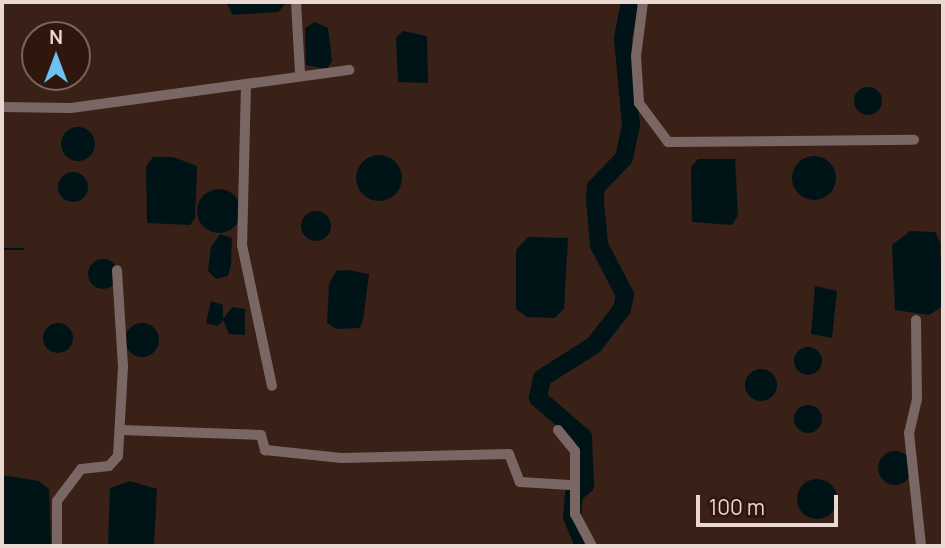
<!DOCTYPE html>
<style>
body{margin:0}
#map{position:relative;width:945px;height:548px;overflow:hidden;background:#392117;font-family:Manrope,sans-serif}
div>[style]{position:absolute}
.water>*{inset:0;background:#001418}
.round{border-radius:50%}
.stream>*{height:2.5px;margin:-1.25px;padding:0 1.25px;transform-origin:1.25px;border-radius:1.25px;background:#001418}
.river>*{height:18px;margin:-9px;padding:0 9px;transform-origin:9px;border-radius:9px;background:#001418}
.street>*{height:10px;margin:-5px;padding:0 5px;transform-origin:5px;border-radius:5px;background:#7a6663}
span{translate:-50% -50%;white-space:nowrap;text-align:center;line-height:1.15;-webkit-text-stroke:6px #2f170e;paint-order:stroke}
.frame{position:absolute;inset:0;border:4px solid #ead8d2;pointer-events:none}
.north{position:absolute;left:21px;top:21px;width:70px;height:70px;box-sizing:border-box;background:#2f170e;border:2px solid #7a645c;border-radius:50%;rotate:0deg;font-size:19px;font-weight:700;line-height:28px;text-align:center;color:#ead8d2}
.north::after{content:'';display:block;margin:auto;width:24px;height:32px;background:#6dc2f3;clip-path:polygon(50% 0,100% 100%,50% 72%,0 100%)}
.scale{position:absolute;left:696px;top:495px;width:142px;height:32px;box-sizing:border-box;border:4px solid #ead8d2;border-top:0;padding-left:9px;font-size:21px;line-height:24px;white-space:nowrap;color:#ead8d2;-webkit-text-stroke:5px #2f170e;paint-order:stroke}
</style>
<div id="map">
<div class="water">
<i style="clip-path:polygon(226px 2px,287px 2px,278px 12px,233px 15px)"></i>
<i style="clip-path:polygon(315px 22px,328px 28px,332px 61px,327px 69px,306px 65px,305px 28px)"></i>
<i style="clip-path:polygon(403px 31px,427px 36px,428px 83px,398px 82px,396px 38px)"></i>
<i class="round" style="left:854px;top:87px;width:28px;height:28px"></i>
<i class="round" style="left:61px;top:127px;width:34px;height:34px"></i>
<i class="round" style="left:356px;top:155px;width:46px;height:46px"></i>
<i class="round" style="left:792px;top:156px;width:44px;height:44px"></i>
<i style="clip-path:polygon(173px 157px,197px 166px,195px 218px,190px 225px,147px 223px,146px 166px,153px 157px)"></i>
<i style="clip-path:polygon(698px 159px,735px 159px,738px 215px,732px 225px,692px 222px,691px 167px)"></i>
<i class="round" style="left:58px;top:172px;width:30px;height:30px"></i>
<i class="round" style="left:197px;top:189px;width:44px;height:44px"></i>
<i class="round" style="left:301px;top:211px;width:30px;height:30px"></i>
<i style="clip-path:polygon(910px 231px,935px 232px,940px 242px,943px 306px,929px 315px,895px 310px,892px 245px)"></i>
<i style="clip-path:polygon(220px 234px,232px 238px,231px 265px,228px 276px,216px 279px,208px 271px,211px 247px)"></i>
<i style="clip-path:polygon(528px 237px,568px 238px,564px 309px,555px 318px,527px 317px,516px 309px,516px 250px)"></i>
<i class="round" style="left:88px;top:259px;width:30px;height:30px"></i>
<i style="clip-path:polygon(348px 270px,369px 274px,363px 320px,360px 328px,336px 329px,327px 323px,329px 284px,336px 271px)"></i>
<i style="clip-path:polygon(815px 286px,837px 291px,832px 338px,811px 334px)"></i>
<i style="clip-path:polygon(211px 301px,223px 305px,223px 319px,232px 307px,245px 309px,245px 335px,229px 334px,223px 320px,218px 326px,206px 323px)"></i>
<i class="round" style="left:125px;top:323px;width:34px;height:34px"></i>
<i class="round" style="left:43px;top:323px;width:30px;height:30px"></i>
<i class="round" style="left:794px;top:347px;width:28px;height:28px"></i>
<i class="round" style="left:745px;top:369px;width:32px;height:32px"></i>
<i class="round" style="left:794px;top:405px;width:28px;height:28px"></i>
<i class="round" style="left:878px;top:451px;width:34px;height:34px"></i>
<i style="clip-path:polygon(2px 475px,39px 481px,49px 489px,51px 546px,2px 546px)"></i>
<i class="round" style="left:797px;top:479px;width:40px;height:40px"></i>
<i style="clip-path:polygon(130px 481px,157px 489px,154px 546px,108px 546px,110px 488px)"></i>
</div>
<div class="stream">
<i style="left:2px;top:249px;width:21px"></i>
</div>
<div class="river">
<i style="left:584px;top:546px;width:31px;rotate:-112deg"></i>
<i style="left:572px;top:517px;width:23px;rotate:-85deg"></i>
<i style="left:574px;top:494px;width:14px;rotate:-39deg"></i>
<i style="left:585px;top:485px;width:48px;rotate:-92.4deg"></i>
<i style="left:583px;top:437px;width:60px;rotate:-139.1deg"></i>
<i style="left:538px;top:398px;width:20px;rotate:-79deg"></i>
<i style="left:542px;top:378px;width:62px;rotate:-32.4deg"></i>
<i style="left:594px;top:345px;width:46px;rotate:-52.1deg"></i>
<i style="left:622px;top:309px;width:14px;rotate:-78deg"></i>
<i style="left:625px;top:295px;width:56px;rotate:-117.5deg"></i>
<i style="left:599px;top:245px;width:45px;rotate:-95.1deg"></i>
<i style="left:595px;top:200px;width:13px;rotate:-86deg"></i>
<i style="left:596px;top:187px;width:40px;rotate:-46deg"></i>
<i style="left:624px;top:158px;width:34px;rotate:-78deg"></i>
<i style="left:631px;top:125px;width:87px;rotate:-95.3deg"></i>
<i style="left:623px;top:38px;width:37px;rotate:-79deg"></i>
</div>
<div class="street">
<i style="left:296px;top:2px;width:72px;rotate:86.8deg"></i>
<i style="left:643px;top:2px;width:54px;rotate:97.4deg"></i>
<i style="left:636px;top:56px;width:47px;rotate:86.3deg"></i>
<i style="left:639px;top:103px;width:49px;rotate:53.4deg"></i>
<i style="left:668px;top:142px;width:246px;rotate:-0.5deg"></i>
<i style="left:246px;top:85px;width:160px;rotate:91.4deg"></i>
<i style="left:242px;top:245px;width:144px;rotate:78deg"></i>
<i style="left:2px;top:107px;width:69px;rotate:0.8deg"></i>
<i style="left:71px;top:108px;width:281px;rotate:-7.8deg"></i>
<i style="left:916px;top:320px;width:79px;rotate:89.3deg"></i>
<i style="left:917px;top:399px;width:35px;rotate:103deg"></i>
<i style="left:909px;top:433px;width:114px;rotate:83.9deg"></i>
<i style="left:121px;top:430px;width:140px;rotate:2deg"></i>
<i style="left:261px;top:435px;width:16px;rotate:75deg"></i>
<i style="left:265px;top:450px;width:77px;rotate:5.9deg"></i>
<i style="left:342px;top:458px;width:167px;rotate:-1.4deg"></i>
<i style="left:509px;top:454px;width:30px;rotate:69deg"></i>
<i style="left:520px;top:482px;width:50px;rotate:3.4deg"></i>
<i style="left:558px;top:430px;width:27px;rotate:51deg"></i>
<i style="left:575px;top:451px;width:63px;rotate:90deg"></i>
<i style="left:575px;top:514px;width:36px;rotate:62deg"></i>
<i style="left:57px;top:546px;width:45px;rotate:-90deg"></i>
<i style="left:57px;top:501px;width:40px;rotate:-53deg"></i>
<i style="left:81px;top:469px;width:28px;rotate:-6deg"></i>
<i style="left:109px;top:466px;width:13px;rotate:-48deg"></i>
<i style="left:118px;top:456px;width:90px;rotate:-86.8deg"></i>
<i style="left:123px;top:366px;width:96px;rotate:-93.6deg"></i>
</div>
<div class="frame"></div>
<div class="north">N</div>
<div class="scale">100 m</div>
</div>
